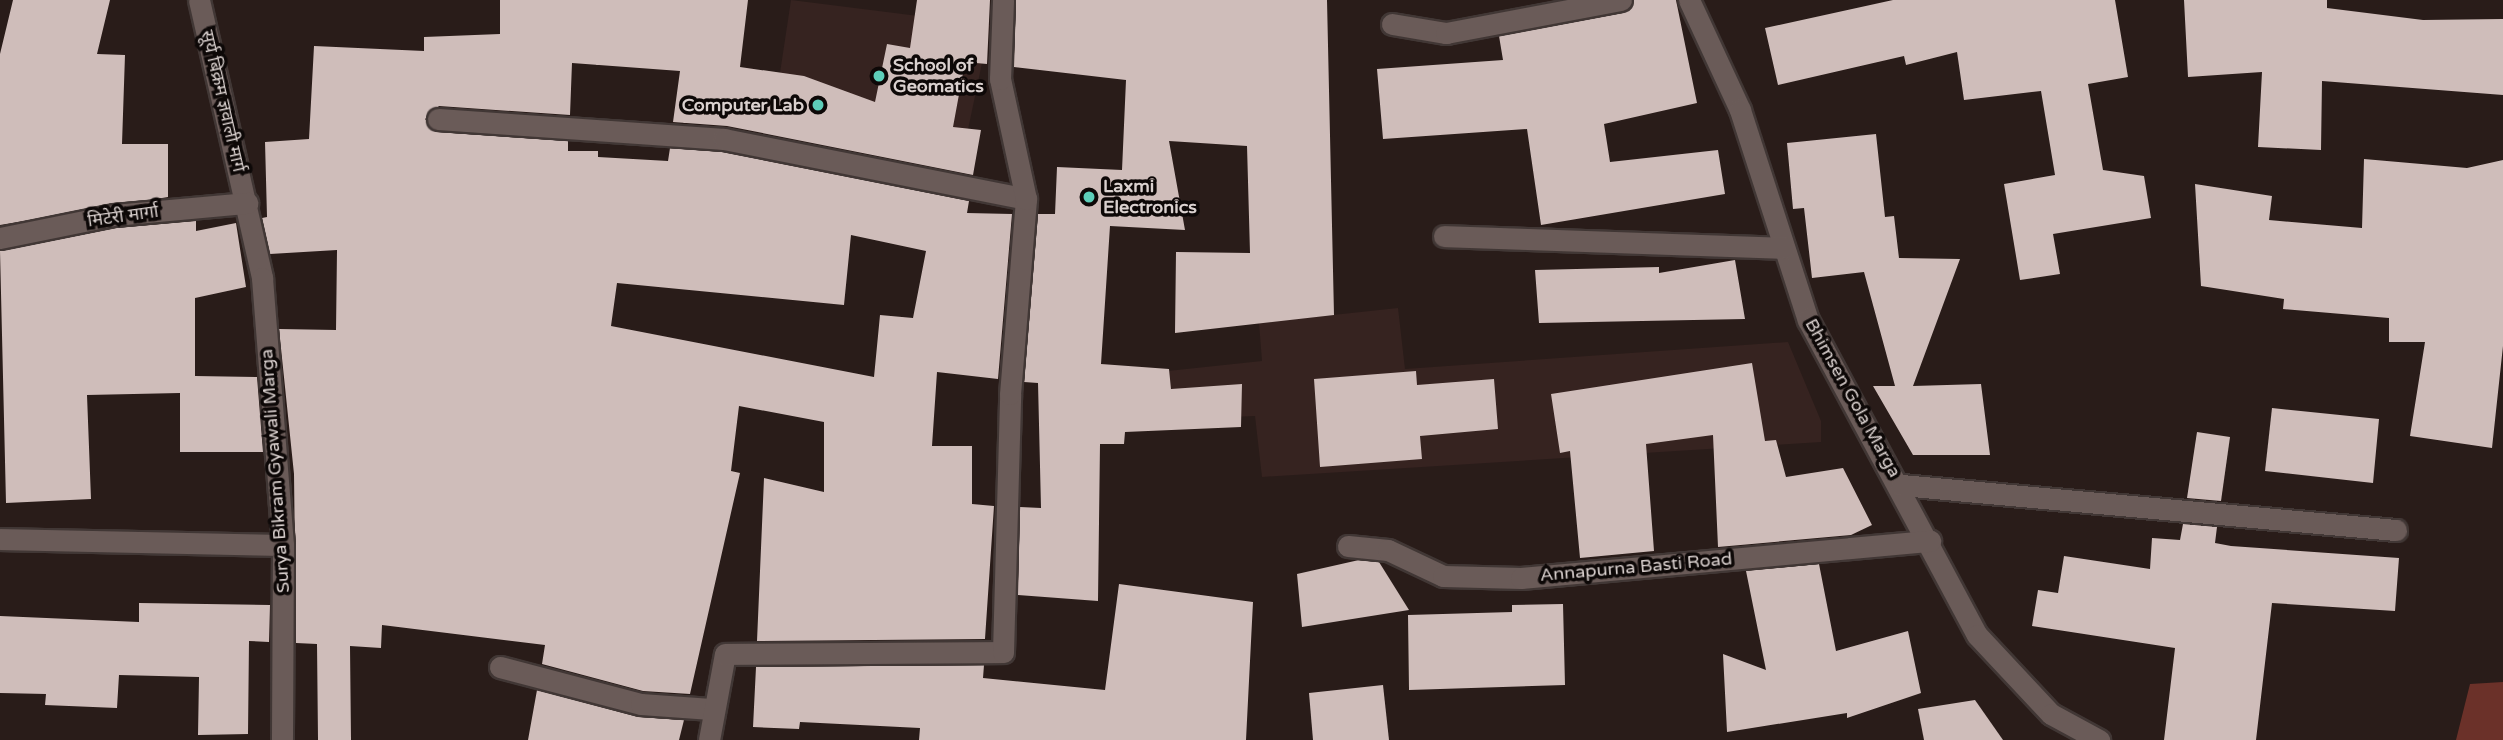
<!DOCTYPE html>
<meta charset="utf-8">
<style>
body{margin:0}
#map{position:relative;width:2503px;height:740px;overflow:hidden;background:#291c19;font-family:"Varela Round","Noto Sans Devanagari",sans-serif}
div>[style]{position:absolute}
.built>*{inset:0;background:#362320}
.green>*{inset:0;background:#6b3129}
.building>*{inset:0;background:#cfbdba}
.roads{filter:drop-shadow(2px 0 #413735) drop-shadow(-2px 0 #413735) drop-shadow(0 2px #413735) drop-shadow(0 -2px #413735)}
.street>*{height:21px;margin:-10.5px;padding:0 10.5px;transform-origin:10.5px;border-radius:10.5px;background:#6a5b58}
.dots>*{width:19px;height:19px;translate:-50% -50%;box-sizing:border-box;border:4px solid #0d0807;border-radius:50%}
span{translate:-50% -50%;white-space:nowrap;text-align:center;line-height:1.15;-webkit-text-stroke:7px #0d0807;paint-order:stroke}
.poi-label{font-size:18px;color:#dad1cf;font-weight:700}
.left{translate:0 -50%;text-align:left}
.right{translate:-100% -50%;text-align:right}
.street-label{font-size:18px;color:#dad1cf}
</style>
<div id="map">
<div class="built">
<i style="clip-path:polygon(791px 0,990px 25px,966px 139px,772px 126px)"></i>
<i style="clip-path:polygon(1398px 308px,1405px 369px,1788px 342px,1821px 421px,1821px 442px,1262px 477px,1255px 416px,1135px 421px,1130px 375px,1262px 361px,1259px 323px)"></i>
</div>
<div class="green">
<i style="clip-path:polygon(2503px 682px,2503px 740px,2456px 740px,2470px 684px)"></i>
</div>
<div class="building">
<i style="clip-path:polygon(13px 0,110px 0,97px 54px,125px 55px,122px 144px,168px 144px,168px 197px,0 225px,0 54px)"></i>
<i style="clip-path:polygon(evenodd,500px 0,748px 0,740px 67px,804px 76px,875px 102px,887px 44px,910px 48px,917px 0,990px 0,987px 64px,965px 62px,953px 127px,981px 130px,973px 175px,727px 126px,673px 122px,680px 71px,572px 63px,570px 115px,439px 106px,425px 119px,436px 132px,568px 141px,568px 151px,598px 151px,598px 157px,668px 161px,670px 148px,722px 152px,969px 201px,967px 213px,1012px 214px,998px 379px,937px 372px,932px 446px,972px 446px,972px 504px,994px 506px,985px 639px,757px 641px,764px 478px,824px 492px,824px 422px,739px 406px,731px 471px,740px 473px,690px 694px,643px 691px,542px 664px,545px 645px,382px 625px,381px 648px,350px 646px,351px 740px,318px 740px,317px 644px,296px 643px,294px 474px,279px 329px,336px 330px,337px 250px,270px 254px,262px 218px,267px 217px,265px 142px,309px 139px,314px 46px,424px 51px,424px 37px,500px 34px,500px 0,851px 235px,926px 251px,913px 318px,880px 315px,874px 377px,611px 326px,617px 283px,844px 305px,851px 235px)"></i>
<i style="clip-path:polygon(1016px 0,1327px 0,1334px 315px,1175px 333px,1176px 252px,1250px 253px,1247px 146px,1169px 141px,1185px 230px,1110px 226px,1101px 364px,1169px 369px,1171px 389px,1242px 384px,1241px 427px,1125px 432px,1124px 444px,1100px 444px,1098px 601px,1018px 595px,1020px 507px,1041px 508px,1038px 383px,1024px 382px,1038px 214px,1055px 214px,1057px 167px,1122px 170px,1126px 80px,1014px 67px)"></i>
<i style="clip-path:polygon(1634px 0,1676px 0,1697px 103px,1604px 124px,1610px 162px,1718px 150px,1725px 194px,1541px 225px,1527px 129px,1383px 139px,1377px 69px,1503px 60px,1499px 36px,1623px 13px)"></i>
<i style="clip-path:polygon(1893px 0,2115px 0,2128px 77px,2088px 84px,2103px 170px,2144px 176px,2151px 218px,2053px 234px,2060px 274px,2020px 280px,2004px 184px,2055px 175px,2041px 91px,1964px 100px,1957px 52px,1906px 65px,1904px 56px,1778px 85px,1765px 28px)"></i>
<i style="clip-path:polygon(2184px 0,2327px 0,2327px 8px,2423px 20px,2503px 19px,2503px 95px,2322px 81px,2321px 150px,2258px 147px,2262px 72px,2188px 77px)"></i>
<i style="clip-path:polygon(1876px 134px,1885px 217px,1894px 216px,1899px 258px,1960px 259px,1913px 386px,1981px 384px,1990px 455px,1913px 455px,1873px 386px,1895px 386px,1864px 272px,1812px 278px,1804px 208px,1793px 209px,1787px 143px)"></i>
<i style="clip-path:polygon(2364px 159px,2467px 168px,2503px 160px,2503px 346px,2492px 448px,2410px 436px,2425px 342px,2389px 342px,2389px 318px,2283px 309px,2284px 299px,2201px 286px,2195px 184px,2272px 196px,2269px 220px,2362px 228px)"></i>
<i style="clip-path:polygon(196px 221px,196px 231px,236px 223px,246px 287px,195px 298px,195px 376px,257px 377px,263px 452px,180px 452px,180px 393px,87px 395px,91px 499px,6px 503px,0 251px,116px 228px)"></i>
<i style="clip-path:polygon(1735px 260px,1745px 319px,1539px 323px,1535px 270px,1659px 267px,1659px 273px)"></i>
<i style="clip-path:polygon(1752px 363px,1765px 441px,1776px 440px,1786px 477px,1843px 468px,1872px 525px,1851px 535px,1718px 547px,1713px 435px,1646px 444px,1654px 551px,1580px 558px,1570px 451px,1560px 453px,1551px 394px)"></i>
<i style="clip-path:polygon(1416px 371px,1417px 385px,1494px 379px,1498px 429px,1420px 436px,1422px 459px,1320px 467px,1314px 379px)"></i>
<i style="clip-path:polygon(2272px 408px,2379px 419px,2373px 483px,2265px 471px)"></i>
<i style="clip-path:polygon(2197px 432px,2230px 437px,2221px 501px,2187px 498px)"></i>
<i style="clip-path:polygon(2183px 524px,2217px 527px,2215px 543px,2231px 546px,2399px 558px,2395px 611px,2272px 603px,2256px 740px,2164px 740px,2175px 648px,2032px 626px,2038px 590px,2058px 593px,2064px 556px,2150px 569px,2152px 538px,2180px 540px)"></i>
<i style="clip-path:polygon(1359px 560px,1379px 562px,1409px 610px,1302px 627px,1297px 574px)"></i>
<i style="clip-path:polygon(1819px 564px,1836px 651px,1908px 631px,1921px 693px,1847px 718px,1847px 713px,1727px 732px,1723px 654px,1766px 670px,1746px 571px)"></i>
<i style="clip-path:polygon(1119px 584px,1253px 602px,1246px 740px,919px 740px,920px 728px,800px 722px,799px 729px,753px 727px,756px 667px,984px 665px,983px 678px,1105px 690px)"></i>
<i style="clip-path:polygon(139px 603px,270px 605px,269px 642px,249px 641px,248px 734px,198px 735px,199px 677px,119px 675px,117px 708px,45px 705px,46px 694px,0 693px,0 616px,139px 622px)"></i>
<i style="clip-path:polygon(1563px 604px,1565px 685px,1409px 690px,1408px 615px,1512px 612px,1512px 605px)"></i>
<i style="clip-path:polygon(1383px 685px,1389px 740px,1313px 740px,1309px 693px)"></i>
<i style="clip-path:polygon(537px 690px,638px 717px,684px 720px,679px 740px,528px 740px)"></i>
<i style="clip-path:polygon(1975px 700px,2003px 740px,1924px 740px,1918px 709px)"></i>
</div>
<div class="roads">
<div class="street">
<i style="left:199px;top:0;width:285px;rotate:77.2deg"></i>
<i style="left:262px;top:278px;width:268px;rotate:85.5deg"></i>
<i style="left:283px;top:545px;width:195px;rotate:90.3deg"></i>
<i style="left:1689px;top:0;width:121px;rotate:65.1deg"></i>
<i style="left:1740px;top:110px;width:221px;rotate:72.1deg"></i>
<i style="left:1808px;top:320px;width:357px;rotate:61.8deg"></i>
<i style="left:1977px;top:635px;width:108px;rotate:46.9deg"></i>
<i style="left:2051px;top:714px;width:55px;rotate:28.4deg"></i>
<i style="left:1392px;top:24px;width:55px;rotate:9.5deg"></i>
<i style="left:1446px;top:33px;width:178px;rotate:-10.7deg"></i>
<i style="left:438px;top:119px;width:287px;rotate:4deg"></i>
<i style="left:724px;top:139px;width:308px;rotate:11.2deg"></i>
<i style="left:1444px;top:236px;width:340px;rotate:2deg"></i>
<i style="left:0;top:238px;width:116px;rotate:-11.4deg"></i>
<i style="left:114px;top:215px;width:134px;rotate:-5.2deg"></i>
<i style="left:1901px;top:485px;width:497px;rotate:5.2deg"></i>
<i style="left:0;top:539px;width:283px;rotate:1.2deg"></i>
<i style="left:1348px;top:546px;width:40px;rotate:5.7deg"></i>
<i style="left:1388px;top:550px;width:61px;rotate:25.3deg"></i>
<i style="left:1443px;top:576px;width:78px;rotate:1.5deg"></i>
<i style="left:1521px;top:578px;width:411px;rotate:-5.2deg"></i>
<i style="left:500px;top:667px;width:146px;rotate:14.7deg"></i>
<i style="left:641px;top:704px;width:70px;rotate:4.1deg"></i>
<i style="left:709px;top:740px;width:87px;rotate:-79.5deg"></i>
<i style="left:725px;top:654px;width:278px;rotate:-0.4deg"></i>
<i style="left:1003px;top:652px;width:258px;rotate:-88.4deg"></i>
<i style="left:1010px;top:394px;width:196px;rotate:-85.3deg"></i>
<i style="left:1026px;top:199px;width:123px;rotate:-102.2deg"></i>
<i style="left:1000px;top:79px;width:79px;rotate:-87.8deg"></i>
</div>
</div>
<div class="dots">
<i style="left:879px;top:76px;background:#5dceb9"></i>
<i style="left:818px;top:105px;background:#5dceb9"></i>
<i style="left:1089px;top:197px;background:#5dceb9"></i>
</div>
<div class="poi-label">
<span class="left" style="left:893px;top:76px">School of<br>Geomatics</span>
<span class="right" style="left:804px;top:105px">Computer Lab</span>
<span class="left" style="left:1103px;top:197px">Laxmi<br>Electronics</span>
</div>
<div class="street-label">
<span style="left:223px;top:101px;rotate:77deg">सूर्य बिक्रम ज्ञवाली मार्ग</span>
<span style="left:123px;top:216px;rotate:-8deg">मिटेरी मार्गा</span>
<span style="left:1853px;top:398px;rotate:61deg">Bhimsen Gola Marga</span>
<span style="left:275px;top:471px;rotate:-94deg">Surya Bikram Gyawali Marga</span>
<span style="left:1636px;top:567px;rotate:-5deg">Annapurna Basti Road</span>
</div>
</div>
